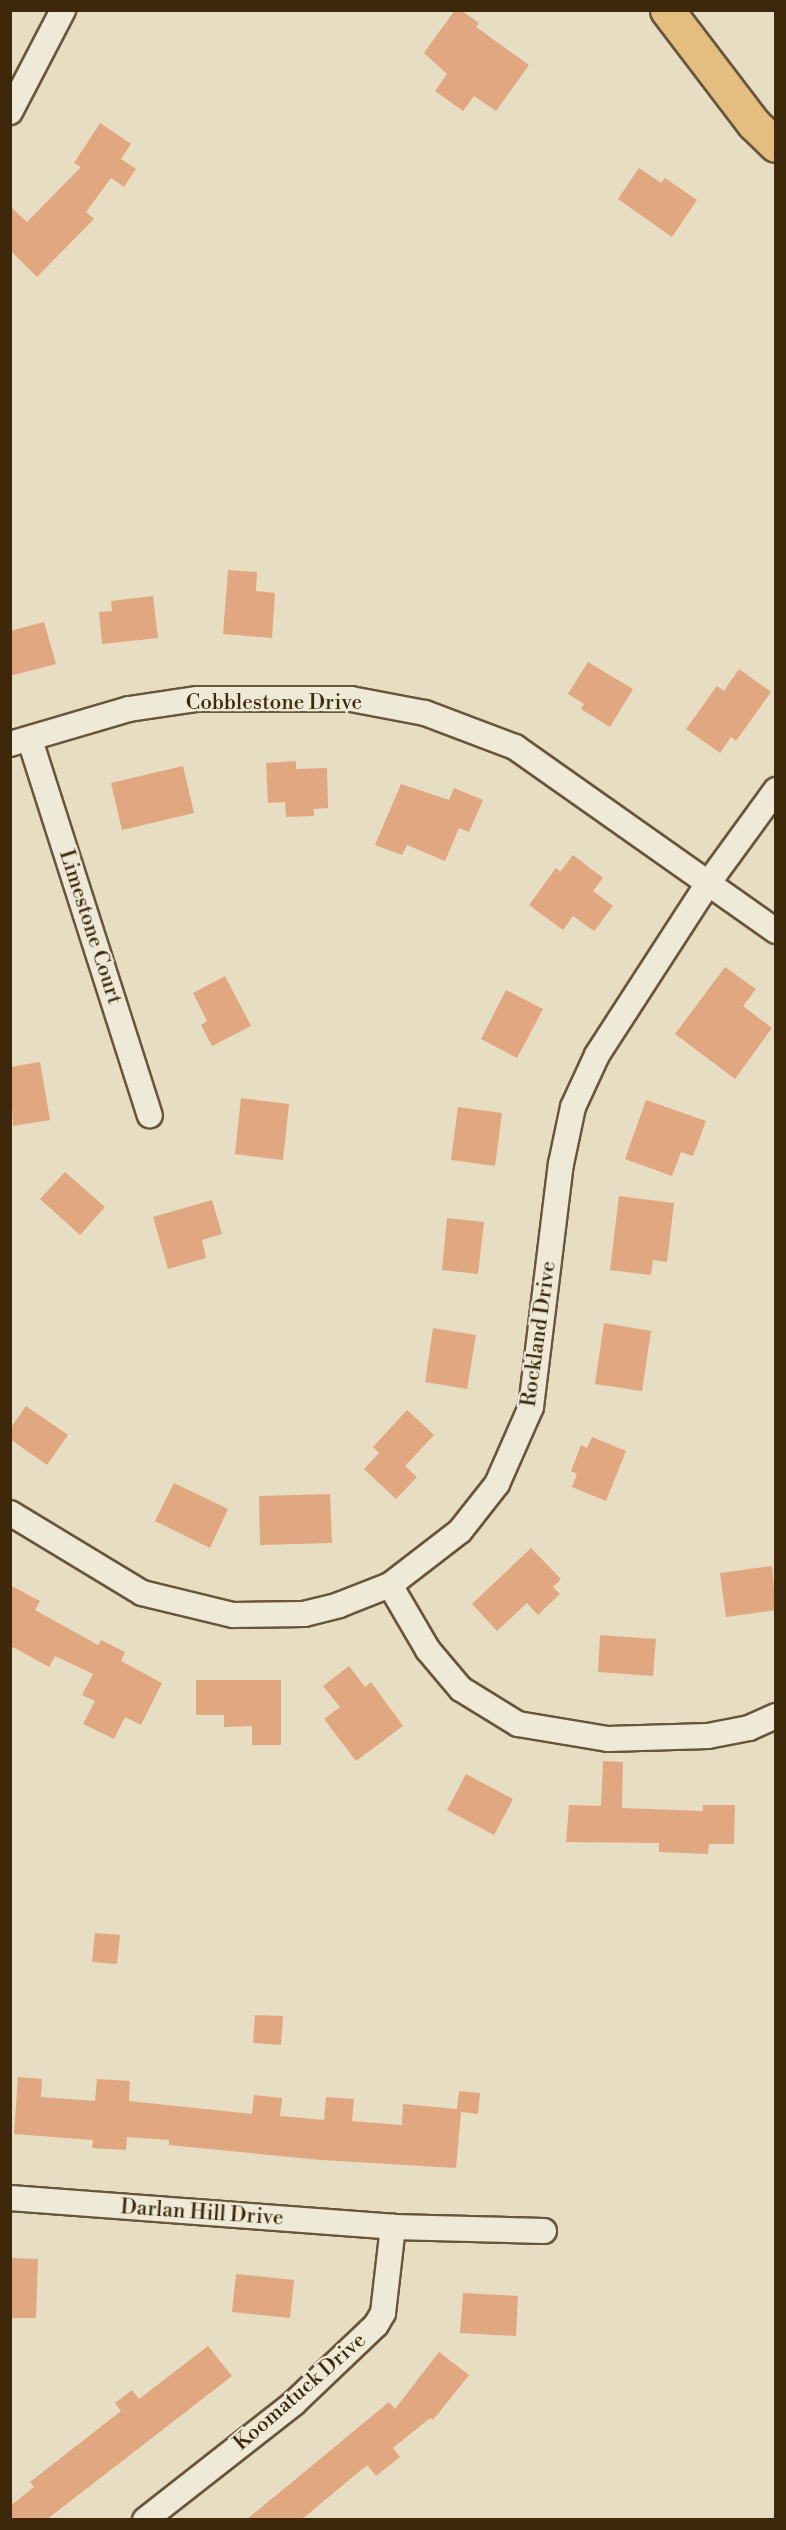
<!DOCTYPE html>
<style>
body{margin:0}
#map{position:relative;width:786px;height:2530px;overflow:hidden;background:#e7ddc2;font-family:"Libre Bodoni",serif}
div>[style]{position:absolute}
.building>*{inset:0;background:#e1a780}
.roads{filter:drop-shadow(2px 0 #68553a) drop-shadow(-2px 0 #68553a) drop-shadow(0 2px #68553a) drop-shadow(0 -2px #68553a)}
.minor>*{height:24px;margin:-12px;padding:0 12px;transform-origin:12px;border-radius:12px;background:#efe9d7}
.primary>*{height:33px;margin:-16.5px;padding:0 16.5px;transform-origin:16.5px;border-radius:16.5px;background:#e4be81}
span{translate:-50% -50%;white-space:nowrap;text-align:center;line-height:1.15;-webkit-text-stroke:4.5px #efe9d7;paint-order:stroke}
.street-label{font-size:21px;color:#3d280c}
.frame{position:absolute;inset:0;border:12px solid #3d280c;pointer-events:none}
</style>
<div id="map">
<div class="building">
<i style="clip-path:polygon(455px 10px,461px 10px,479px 23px,476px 27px,529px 65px,496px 111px,474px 96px,463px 111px,435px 91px,447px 74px,424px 53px)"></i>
<i style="clip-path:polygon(100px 123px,131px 144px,121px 159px,136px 169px,124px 187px,111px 178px,86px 212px,94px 219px,37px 277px,10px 250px,10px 206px,27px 222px,81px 167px,74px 163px)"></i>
<i style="clip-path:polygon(639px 168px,661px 183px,665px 178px,697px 200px,672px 237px,618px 199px)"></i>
<i style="clip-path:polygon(228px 570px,257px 572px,256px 591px,275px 593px,272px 638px,223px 634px)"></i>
<i style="clip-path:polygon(153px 596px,158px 638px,102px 644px,99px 612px,112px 611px,111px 601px)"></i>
<i style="clip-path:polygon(44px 622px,56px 664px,10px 676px,10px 631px)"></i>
<i style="clip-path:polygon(588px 662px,633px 689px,610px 727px,581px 709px,584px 704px,568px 694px)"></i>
<i style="clip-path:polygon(739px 669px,771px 692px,736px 741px,731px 737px,720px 753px,686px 729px,717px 686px,724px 691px)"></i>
<i style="clip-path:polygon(296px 761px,296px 769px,327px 768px,328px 808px,314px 809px,314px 816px,286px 817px,285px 802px,268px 803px,266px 763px)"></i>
<i style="clip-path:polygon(183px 766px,194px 813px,122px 830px,111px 783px)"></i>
<i style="clip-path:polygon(401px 784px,449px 800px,454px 788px,483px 800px,469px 832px,459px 828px,445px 861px,407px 845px,402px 855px,375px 845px)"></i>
<i style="clip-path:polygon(573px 855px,603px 878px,593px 891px,613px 906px,594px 931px,573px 916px,563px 930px,529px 905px,556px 868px,560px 872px)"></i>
<i style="clip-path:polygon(725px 967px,756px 989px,743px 1006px,772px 1028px,735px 1079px,675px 1034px)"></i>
<i style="clip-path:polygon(225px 976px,251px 1026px,212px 1046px,201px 1025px,207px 1021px,193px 993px)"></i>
<i style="clip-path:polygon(506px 990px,543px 1009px,517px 1058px,481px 1039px)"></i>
<i style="clip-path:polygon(40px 1062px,50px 1120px,13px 1126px,10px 1067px)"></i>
<i style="clip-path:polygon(241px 1098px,289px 1104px,283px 1160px,235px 1154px)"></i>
<i style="clip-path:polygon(646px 1100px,706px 1121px,693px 1156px,681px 1152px,672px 1176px,625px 1159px)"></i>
<i style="clip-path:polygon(458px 1107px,502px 1113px,495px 1166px,451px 1160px)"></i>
<i style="clip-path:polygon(65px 1172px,105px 1207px,80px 1235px,40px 1199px)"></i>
<i style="clip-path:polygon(619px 1196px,674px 1203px,667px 1262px,653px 1260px,651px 1275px,610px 1270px)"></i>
<i style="clip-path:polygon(212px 1200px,222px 1234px,202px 1240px,206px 1258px,168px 1269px,153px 1217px)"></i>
<i style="clip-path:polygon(447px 1218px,484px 1222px,478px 1274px,442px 1270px)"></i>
<i style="clip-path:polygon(604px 1323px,651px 1331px,642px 1391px,595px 1384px)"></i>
<i style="clip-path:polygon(433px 1328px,476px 1335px,467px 1389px,425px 1382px)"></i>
<i style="clip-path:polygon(26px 1406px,68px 1435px,47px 1465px,10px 1439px,10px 1429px)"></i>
<i style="clip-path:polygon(407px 1410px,434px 1435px,405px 1466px,417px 1477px,396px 1499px,364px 1469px,379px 1453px,373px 1447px)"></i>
<i style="clip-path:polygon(592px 1437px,626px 1451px,606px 1501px,572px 1487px,577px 1474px,571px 1471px,581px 1445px,587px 1448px)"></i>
<i style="clip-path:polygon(174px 1483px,228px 1509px,210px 1548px,155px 1521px)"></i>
<i style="clip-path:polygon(330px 1494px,332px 1543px,260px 1545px,259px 1496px)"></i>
<i style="clip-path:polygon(531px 1548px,561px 1579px,553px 1587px,560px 1594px,538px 1615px,527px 1603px,497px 1631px,472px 1604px)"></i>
<i style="clip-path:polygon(772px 1566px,776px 1610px,726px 1617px,720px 1573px)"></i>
<i style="clip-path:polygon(10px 1585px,40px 1601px,35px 1610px,98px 1645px,101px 1640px,125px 1652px,121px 1661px,162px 1683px,141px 1725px,125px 1717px,114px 1739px,83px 1724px,95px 1701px,82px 1695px,93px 1674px,55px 1656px,49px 1667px,13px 1647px,10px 1651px)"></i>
<i style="clip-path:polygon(600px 1635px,656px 1639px,653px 1676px,598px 1672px)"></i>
<i style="clip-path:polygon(349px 1666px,365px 1687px,371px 1682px,403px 1726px,356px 1761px,324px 1719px,340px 1707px,323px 1686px)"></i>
<i style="clip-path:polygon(196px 1680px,281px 1680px,281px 1745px,252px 1745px,252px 1726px,224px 1727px,224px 1715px,196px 1715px)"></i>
<i style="clip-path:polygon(603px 1761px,623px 1762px,622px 1808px,703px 1811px,703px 1805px,735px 1805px,734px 1844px,709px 1844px,708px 1854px,659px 1852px,659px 1843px,566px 1842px,569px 1805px,601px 1806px)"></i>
<i style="clip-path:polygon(466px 1774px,513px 1799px,494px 1835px,447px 1810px)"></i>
<i style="clip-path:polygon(95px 1933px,120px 1935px,117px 1964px,92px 1962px)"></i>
<i style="clip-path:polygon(255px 2015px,283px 2016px,281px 2045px,253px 2043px)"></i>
<i style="clip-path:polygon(18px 2077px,42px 2079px,41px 2097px,95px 2101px,97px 2079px,130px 2081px,129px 2101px,252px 2114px,254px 2095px,282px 2098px,280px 2116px,324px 2120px,326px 2097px,354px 2099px,352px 2121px,402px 2125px,403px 2104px,457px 2109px,459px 2091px,480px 2093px,478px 2114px,461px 2112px,456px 2168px,321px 2160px,169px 2145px,169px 2140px,127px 2137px,126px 2150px,92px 2148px,93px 2140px,14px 2134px)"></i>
<i style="clip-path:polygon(10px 2258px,38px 2259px,36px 2318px,10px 2318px)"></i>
<i style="clip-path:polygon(236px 2274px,294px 2280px,290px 2318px,232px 2312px)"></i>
<i style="clip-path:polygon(463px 2293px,518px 2296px,516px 2336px,460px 2333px)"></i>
<i style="clip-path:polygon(208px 2346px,232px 2376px,46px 2520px,10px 2520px,10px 2506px,34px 2487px,30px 2482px,121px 2411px,115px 2403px,132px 2390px,139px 2399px)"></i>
<i style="clip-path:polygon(439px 2352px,469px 2375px,433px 2420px,430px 2418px,393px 2448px,400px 2457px,376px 2476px,367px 2465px,301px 2520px,246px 2520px,389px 2402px,395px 2409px)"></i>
</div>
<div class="roads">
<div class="minor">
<i style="left:10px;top:112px;width:115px;rotate:-62.5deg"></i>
<i style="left:30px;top:740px;width:394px;rotate:72.3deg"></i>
<i style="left:10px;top:744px;width:124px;rotate:-16.4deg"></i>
<i style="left:129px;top:709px;width:69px;rotate:-8.4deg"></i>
<i style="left:197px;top:699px;width:154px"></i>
<i style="left:351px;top:699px;width:75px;rotate:10.7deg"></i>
<i style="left:425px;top:713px;width:96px;rotate:20.7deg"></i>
<i style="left:515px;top:747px;width:319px;rotate:35.2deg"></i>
<i style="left:10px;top:1513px;width:154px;rotate:31.2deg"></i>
<i style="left:142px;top:1593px;width:94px;rotate:13.6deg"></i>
<i style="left:233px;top:1615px;width:71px;rotate:-0.8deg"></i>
<i style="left:304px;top:1614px;width:36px;rotate:-14deg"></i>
<i style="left:339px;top:1605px;width:55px;rotate:-21.4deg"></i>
<i style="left:390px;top:1585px;width:88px;rotate:-37.6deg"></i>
<i style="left:460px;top:1531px;width:60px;rotate:-51.8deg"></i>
<i style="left:497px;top:1484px;width:84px;rotate:-66.2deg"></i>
<i style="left:531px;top:1407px;width:245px;rotate:-83deg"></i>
<i style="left:561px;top:1164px;width:58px;rotate:-78.1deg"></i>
<i style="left:573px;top:1107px;width:57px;rotate:-65.2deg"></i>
<i style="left:597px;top:1055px;width:206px;rotate:-57.1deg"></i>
<i style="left:709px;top:882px;width:114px;rotate:-53.9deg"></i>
<i style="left:390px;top:1585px;width:75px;rotate:59.7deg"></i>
<i style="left:428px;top:1650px;width:51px;rotate:49.8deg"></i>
<i style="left:461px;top:1689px;width:67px;rotate:31.6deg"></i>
<i style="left:518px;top:1724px;width:91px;rotate:9.5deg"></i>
<i style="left:608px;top:1739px;width:100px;rotate:-1.7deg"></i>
<i style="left:708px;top:1736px;width:42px;rotate:-11deg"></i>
<i style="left:749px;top:1728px;width:30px;rotate:-24deg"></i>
<i style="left:10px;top:2198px;width:384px;rotate:4.3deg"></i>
<i style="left:393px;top:2227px;width:151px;rotate:1.5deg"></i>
<i style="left:145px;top:2520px;width:189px;rotate:-38.1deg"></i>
<i style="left:294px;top:2403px;width:113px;rotate:-43.6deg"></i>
<i style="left:376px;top:2325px;width:14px;rotate:-60deg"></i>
<i style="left:383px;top:2313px;width:87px;rotate:-83.4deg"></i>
</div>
<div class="primary">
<i style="left:667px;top:10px;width:143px;rotate:52.7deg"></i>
<i style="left:754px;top:124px;width:30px;rotate:44deg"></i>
</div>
</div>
<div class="street-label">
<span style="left:274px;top:703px">Cobblestone Drive</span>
<span style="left:90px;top:927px;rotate:72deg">Limestone Court</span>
<span style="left:539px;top:1334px;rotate:-82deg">Rockland Drive</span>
<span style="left:202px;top:2213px;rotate:4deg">Darlan Hill Drive</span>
<span style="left:300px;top:2392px;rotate:-41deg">Koomatuck Drive</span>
</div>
<div class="frame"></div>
</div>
